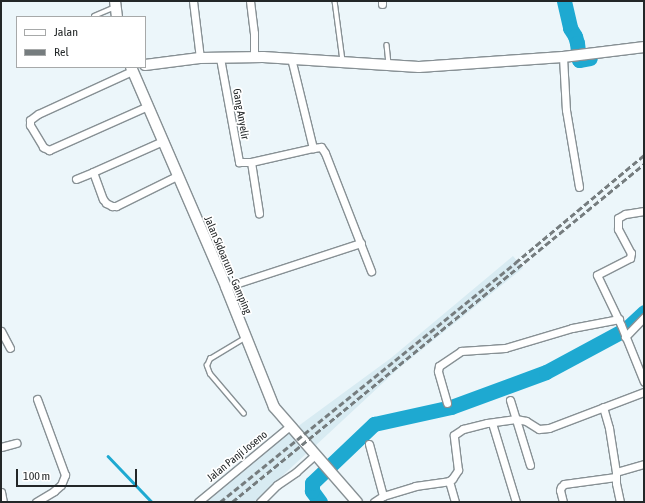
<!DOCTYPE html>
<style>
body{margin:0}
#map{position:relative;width:645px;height:503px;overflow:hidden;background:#ecf6fa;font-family:"Asap Condensed",sans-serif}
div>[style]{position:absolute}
.built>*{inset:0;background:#d8ebf2}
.stream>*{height:2.5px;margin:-1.25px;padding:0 1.25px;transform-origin:1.25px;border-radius:1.25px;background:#1ea9d1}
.river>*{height:15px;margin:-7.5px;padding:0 7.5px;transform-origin:7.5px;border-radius:7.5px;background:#1ea9d1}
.roads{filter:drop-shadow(1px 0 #879094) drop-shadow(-1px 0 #879094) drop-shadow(0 1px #879094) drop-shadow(0 -1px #879094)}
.service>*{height:3.5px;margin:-1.75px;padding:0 1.75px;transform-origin:1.75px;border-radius:1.75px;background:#fff}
.minor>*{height:7px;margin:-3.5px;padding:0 3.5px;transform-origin:3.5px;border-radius:3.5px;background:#fff}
.secondary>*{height:10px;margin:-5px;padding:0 5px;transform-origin:5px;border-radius:5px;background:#fff}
.rail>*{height:2.5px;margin-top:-1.25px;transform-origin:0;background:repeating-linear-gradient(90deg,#757c7e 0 6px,transparent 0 9px)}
span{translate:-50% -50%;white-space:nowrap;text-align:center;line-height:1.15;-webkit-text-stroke:3.5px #fff;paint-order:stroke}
.street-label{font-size:11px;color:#232728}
.frame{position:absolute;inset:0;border:2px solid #232728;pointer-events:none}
.legend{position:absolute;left:16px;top:16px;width:130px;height:52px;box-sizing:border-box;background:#fff;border:1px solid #a7a9a9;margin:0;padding:5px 7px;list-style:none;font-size:12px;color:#232728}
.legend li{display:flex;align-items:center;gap:8px;height:20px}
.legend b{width:20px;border:1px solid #a7a9a9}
.scale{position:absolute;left:16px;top:469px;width:121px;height:18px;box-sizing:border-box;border:2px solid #232728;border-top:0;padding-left:5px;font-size:12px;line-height:14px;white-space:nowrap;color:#232728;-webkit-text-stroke:3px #fff;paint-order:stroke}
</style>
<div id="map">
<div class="built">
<i style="clip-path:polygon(513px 256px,523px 268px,399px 368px,314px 447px,297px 427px,391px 358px)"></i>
<i style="clip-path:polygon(290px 432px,308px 452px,254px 502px,203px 502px)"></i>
</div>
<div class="stream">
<i style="left:108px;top:456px;width:64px;rotate:46.3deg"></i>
</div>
<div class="river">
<i style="left:564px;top:1px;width:28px;rotate:77deg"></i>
<i style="left:570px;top:28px;width:9px;rotate:58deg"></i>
<i style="left:575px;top:36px;width:7px;rotate:74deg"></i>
<i style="left:577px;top:43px;width:17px;rotate:83deg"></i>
<i style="left:579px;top:60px;width:11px;rotate:-10deg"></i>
<i style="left:320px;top:502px;width:14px;rotate:-126deg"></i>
<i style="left:312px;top:491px;width:8px;rotate:-90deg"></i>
<i style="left:312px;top:483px;width:86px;rotate:-43.6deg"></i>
<i style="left:374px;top:424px;width:79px;rotate:-12.4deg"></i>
<i style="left:451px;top:407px;width:101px;rotate:-20.2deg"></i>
<i style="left:546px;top:372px;width:91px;rotate:-28.3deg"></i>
<i style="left:626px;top:329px;width:25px;rotate:-43deg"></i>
</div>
<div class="roads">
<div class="service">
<i style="left:335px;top:1px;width:61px;rotate:82.4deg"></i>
<i style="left:94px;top:16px;width:23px;rotate:-23deg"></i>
<i style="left:387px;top:45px;width:20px;rotate:84deg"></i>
<i style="left:244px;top:414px;width:52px;rotate:-130.4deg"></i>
<i style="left:210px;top:374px;width:9px;rotate:-111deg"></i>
<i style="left:207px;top:366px;width:8px;rotate:-67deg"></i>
<i style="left:210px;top:359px;width:41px;rotate:-31deg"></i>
</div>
<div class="minor">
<i style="left:193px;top:1px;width:57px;rotate:83deg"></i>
<i style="left:250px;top:1px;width:32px;rotate:83deg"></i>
<i style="left:254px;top:33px;width:24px;rotate:90deg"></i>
<i style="left:382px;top:1px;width:3px;rotate:90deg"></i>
<i style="left:563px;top:57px;width:53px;rotate:86.8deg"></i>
<i style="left:566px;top:110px;width:78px;rotate:80.4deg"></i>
<i style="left:220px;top:58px;width:106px;rotate:79.6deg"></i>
<i style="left:239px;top:162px;width:12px"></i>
<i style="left:251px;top:162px;width:64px;rotate:-12.7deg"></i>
<i style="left:291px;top:58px;width:93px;rotate:76.3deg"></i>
<i style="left:313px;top:148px;width:8px;rotate:-7deg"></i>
<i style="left:321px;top:147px;width:7px;rotate:56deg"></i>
<i style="left:325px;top:153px;width:127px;rotate:68.7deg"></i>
<i style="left:132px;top:71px;width:103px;rotate:155.4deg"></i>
<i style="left:38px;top:114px;width:10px;rotate:143deg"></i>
<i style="left:30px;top:120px;width:5px;rotate:90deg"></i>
<i style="left:30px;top:125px;width:26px;rotate:59deg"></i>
<i style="left:43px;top:147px;width:7px;rotate:27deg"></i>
<i style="left:49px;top:150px;width:108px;rotate:-24deg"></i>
<i style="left:251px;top:162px;width:52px;rotate:81.1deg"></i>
<i style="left:93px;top:172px;width:77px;rotate:-23.9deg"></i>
<i style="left:76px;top:179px;width:18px;rotate:-22deg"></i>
<i style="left:93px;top:172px;width:29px;rotate:70deg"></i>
<i style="left:103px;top:199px;width:5px;rotate:53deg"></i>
<i style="left:106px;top:203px;width:7px;rotate:27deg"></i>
<i style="left:112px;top:206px;width:4px"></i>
<i style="left:116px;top:206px;width:68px;rotate:-26.2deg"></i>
<i style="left:644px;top:211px;width:19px;rotate:171deg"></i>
<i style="left:625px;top:214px;width:8px;rotate:150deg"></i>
<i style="left:618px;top:218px;width:11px;rotate:90deg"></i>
<i style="left:618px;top:229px;width:27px;rotate:62deg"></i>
<i style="left:631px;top:253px;width:5px;rotate:101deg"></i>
<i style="left:630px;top:258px;width:37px;rotate:153deg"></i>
<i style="left:597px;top:275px;width:55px;rotate:64.4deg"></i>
<i style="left:621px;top:325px;width:61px;rotate:68deg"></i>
<i style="left:226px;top:287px;width:142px;rotate:-18.1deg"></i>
<i style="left:1px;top:331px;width:19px;rotate:62deg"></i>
<i style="left:625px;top:337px;width:28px;rotate:-46deg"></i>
<i style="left:510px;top:400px;width:68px;rotate:72.9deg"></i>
<i style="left:447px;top:403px;width:33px;rotate:-106deg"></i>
<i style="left:438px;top:371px;width:5px;rotate:-79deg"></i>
<i style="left:439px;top:366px;width:27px;rotate:-34deg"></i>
<i style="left:461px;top:351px;width:44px;rotate:-3.9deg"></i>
<i style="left:505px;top:348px;width:70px;rotate:-16.6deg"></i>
<i style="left:572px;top:328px;width:48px;rotate:-10.8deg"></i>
<i style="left:603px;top:407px;width:22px;rotate:74deg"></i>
<i style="left:609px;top:428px;width:45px;rotate:81deg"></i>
<i style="left:492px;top:423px;width:83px;rotate:73.1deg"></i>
<i style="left:369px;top:444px;width:54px;rotate:74.9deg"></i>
<i style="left:1px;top:447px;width:16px;rotate:-15deg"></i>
<i style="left:449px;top:481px;width:22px;rotate:74deg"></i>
<i style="left:1px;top:492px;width:10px;rotate:79deg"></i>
<i style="left:36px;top:502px;width:21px;rotate:-31deg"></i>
<i style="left:54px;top:491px;width:9px;rotate:-41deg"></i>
<i style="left:61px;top:485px;width:11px;rotate:-68deg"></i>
<i style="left:65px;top:475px;width:81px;rotate:-110.2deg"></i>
<i style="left:198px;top:502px;width:119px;rotate:-39.6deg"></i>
<i style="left:260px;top:502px;width:24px;rotate:-45deg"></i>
<i style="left:277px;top:485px;width:23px;rotate:-34deg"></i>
<i style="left:296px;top:472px;width:25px;rotate:-42deg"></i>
<i style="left:374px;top:502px;width:11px;rotate:-34deg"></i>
<i style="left:383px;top:496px;width:34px;rotate:-17deg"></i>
<i style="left:415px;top:486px;width:34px;rotate:-8deg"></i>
<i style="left:449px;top:481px;width:4px;rotate:-34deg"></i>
<i style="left:452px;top:479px;width:11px;rotate:-56deg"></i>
<i style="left:458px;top:470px;width:35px;rotate:-97deg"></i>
<i style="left:454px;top:435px;width:11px;rotate:-34deg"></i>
<i style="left:463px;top:429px;width:25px;rotate:-14deg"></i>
<i style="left:487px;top:423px;width:29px;rotate:-8deg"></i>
<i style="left:516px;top:419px;width:10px;rotate:11deg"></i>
<i style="left:526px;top:421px;width:15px;rotate:32deg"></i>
<i style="left:539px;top:429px;width:10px;rotate:-6deg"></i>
<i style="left:549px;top:428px;width:102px;rotate:-20.8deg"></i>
<i style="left:563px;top:502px;width:12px;rotate:-104deg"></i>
<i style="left:560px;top:490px;width:3px;rotate:-72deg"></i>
<i style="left:561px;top:487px;width:4px;rotate:-45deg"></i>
<i style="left:564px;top:484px;width:52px;rotate:-7.7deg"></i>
<i style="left:620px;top:502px;width:19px;rotate:-102deg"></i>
<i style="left:616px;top:483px;width:11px;rotate:-90deg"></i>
<i style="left:616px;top:472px;width:29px;rotate:-16deg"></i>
</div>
<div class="secondary">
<i style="left:115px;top:1px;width:16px;rotate:83deg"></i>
<i style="left:145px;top:65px;width:55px;rotate:-7.3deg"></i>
<i style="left:200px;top:58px;width:63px;rotate:-0.9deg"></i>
<i style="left:263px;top:57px;width:156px;rotate:3.7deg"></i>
<i style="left:419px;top:67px;width:144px;rotate:-4deg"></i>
<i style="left:563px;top:57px;width:82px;rotate:-7deg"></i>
<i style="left:131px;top:67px;width:240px;rotate:66.6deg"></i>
<i style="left:226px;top:287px;width:129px;rotate:68.2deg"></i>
<i style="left:274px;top:407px;width:126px;rotate:48.9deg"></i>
</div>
</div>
<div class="rail">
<i style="left:220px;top:502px;width:380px;rotate:-39deg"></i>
<i style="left:515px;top:263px;width:168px;rotate:-39.9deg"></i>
<i style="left:232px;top:502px;width:533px;rotate:-39.37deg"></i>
</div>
<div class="street-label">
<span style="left:241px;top:114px;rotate:80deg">Gang Anyelir</span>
<span style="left:228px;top:265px;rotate:67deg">Jalan Sidoarum - Gamping</span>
<span style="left:237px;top:456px;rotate:-39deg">Jalan Panji Joseno</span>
</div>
<div class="frame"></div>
<ul class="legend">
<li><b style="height:5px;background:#fff"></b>Jalan</li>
<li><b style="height:5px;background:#757c7e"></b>Rel</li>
</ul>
<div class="scale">100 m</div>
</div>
